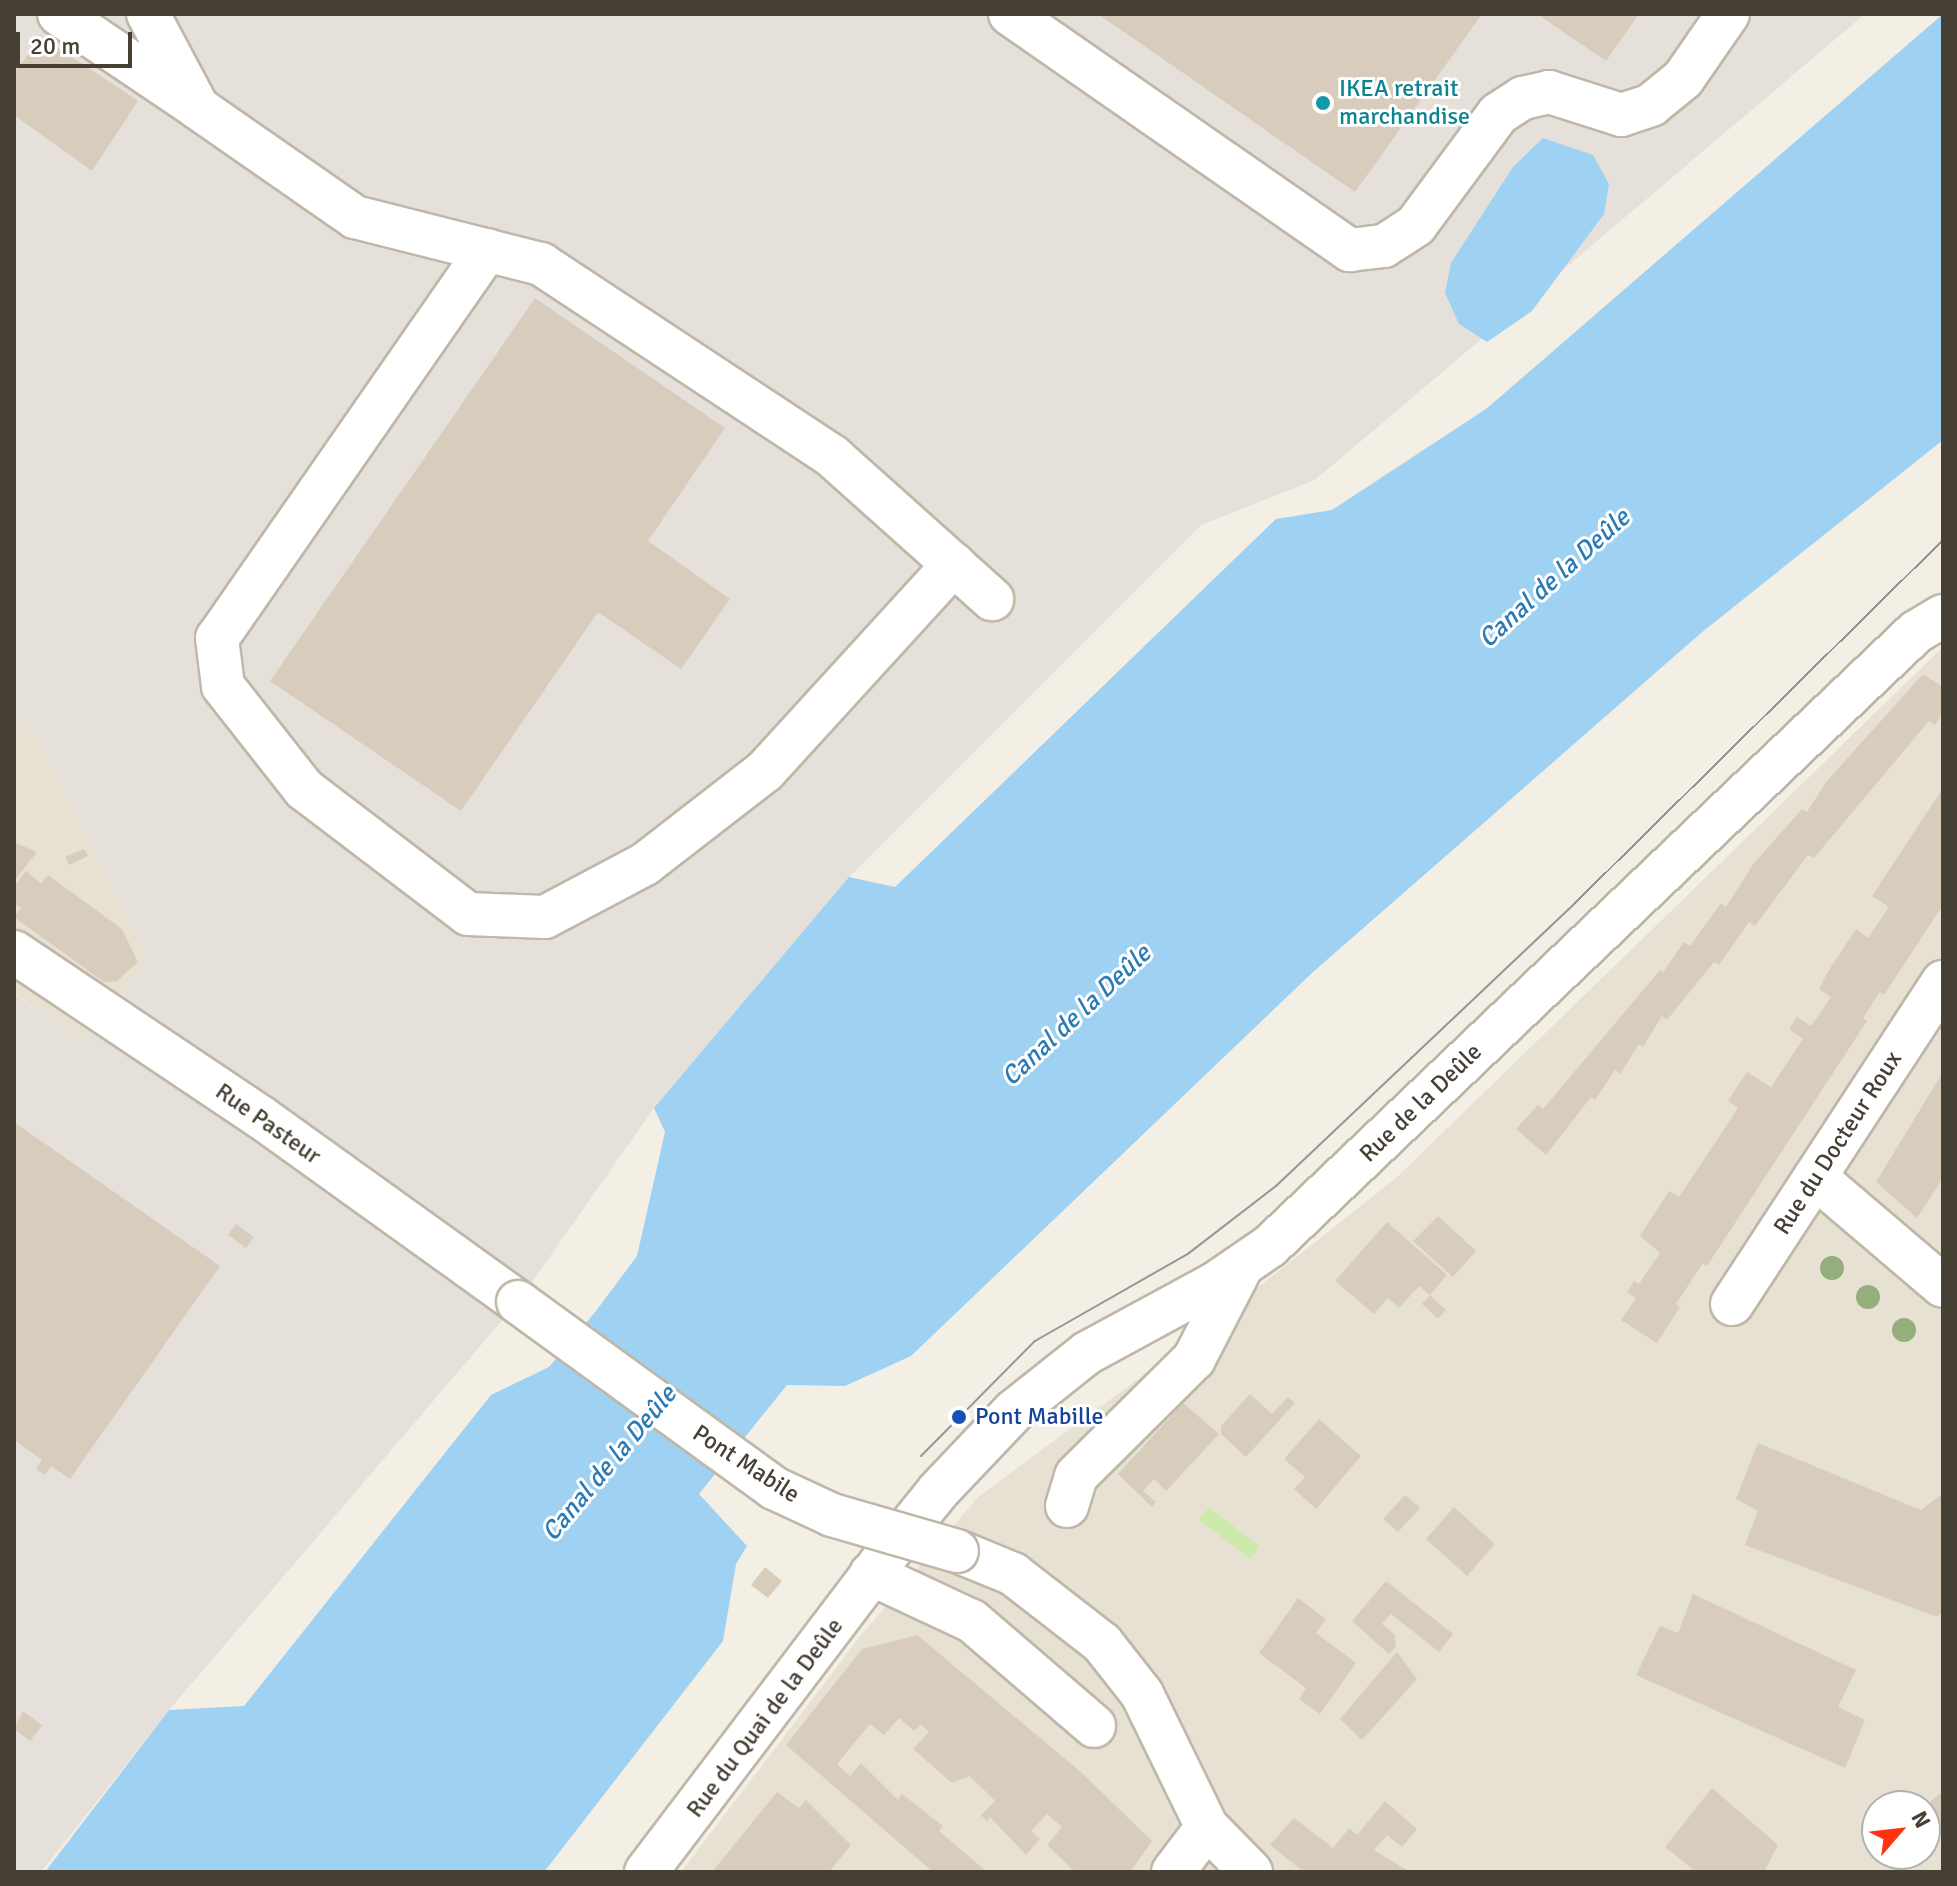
<!DOCTYPE html>
<meta charset="utf-8">
<style>
body{margin:0}
#map{position:relative;width:1957px;height:1886px;overflow:hidden;background:#f3efe5;font-family:Signika,sans-serif}
div>[style]{position:absolute}
.residential>*{inset:0;background:#e7e1d3}
.industrial>*{inset:0;background:#e5e0da}
.green>*{inset:0;background:#cee9ac}
.water>*{inset:0;background:#9fd1f3}
.building>*{inset:0;background:#d8cdbd}
.roads{filter:drop-shadow(2px 0 #bfb7a7) drop-shadow(-2px 0 #bfb7a7) drop-shadow(0 2px #bfb7a7) drop-shadow(0 -2px #bfb7a7)}
.minor>*{height:42px;margin:-21px;padding:0 21px;transform-origin:21px;border-radius:21px;background:#fff}
.tram>*{height:2px;margin:-1px;padding:0 1px;transform-origin:1px;border-radius:1px;background:#959595}
.bridges{filter:drop-shadow(2px 0 #bfb7a7) drop-shadow(-2px 0 #bfb7a7) drop-shadow(0 2px #bfb7a7) drop-shadow(0 -2px #bfb7a7)}
.minor-bridge>*{height:42px;margin:-21px;padding:0 21px;transform-origin:21px;border-radius:21px;background:#fff}
.trees>*{width:24px;height:24px;margin:-12px;border-radius:50%;background:#94ae7c}
.dots>*{width:22px;height:22px;translate:-50% -50%;box-sizing:border-box;border:4px solid #fff;border-radius:50%}
span{translate:-50% -50%;white-space:nowrap;text-align:center;line-height:1.15;-webkit-text-stroke:6px #fff;paint-order:stroke}
.culture-label{font-size:24px;color:#0d838f}
.left{translate:0 -50%;text-align:left}
.street-label{font-size:24px;color:#463f34}
.transit-label{font-size:24px;color:#164399}
.water-label{font-size:26px;color:#2a7bb5;font-style:italic}
.frame{position:absolute;inset:0;border:16px solid #463f34;pointer-events:none}
.north{position:absolute;left:1861px;top:1790px;width:80px;height:80px;box-sizing:border-box;background:#fff;border:2px solid #b5b2ae;border-radius:50%;rotate:62deg;font-size:22px;font-weight:700;line-height:32px;text-align:center;color:#463f34}
.north::after{content:'';display:block;margin:auto;width:28px;height:36px;background:#ff3310;clip-path:polygon(50% 0,100% 100%,50% 72%,0 100%)}
.scale{position:absolute;left:16px;top:32px;width:116px;height:36px;box-sizing:border-box;border:4px solid #463f34;border-top:0;padding-left:10px;font-size:24px;line-height:28px;white-space:nowrap;color:#463f34;-webkit-text-stroke:6px #fff;paint-order:stroke}
</style>
<div id="map">
<div class="residential">
<i style="clip-path:polygon(evenodd,1943px 647px,1943px 1872px,681px 1872px,859px 1638px,978px 1497px,1203px 1331px,1396px 1178px,1943px 647px,1877px 1806px,1925px 1806px,1925px 1854px,1877px 1854px,1877px 1806px)"></i>
<i style="clip-path:polygon(14px 709px,45px 749px,148px 959px,83px 1046px,14px 992px)"></i>
</div>
<div class="industrial">
<i style="clip-path:polygon(14px 14px,1865px 14px,1315px 480px,1201px 525px,849px 877px,654px 1108px,518px 1302px,169px 1710px,41px 1872px,14px 1872px,14px 993px,83px 1046px,148px 959px,45px 749px,14px 709px)"></i>
</div>
<div class="green">
<i style="clip-path:polygon(1209px 1507px,1259px 1546px,1250px 1559px,1199px 1520px)"></i>
</div>
<div class="water">
<i style="clip-path:polygon(1943px 14px,1943px 440px,1701px 633px,1313px 972px,911px 1356px,845px 1386px,787px 1385px,699px 1494px,747px 1546px,736px 1564px,723px 1641px,544px 1872px,45px 1872px,169px 1710px,244px 1706px,491px 1395px,549px 1367px,596px 1311px,637px 1256px,665px 1132px,654px 1108px,849px 877px,895px 887px,1276px 519px,1332px 510px,1486px 409px)"></i>
<i style="clip-path:polygon(1543px 138px,1593px 155px,1609px 184px,1604px 214px,1532px 311px,1487px 342px,1459px 324px,1445px 293px,1451px 263px,1513px 167px)"></i>
</div>
<div class="building">
<i style="clip-path:polygon(1098px 14px,1482px 14px,1355px 192px)"></i>
<i style="clip-path:polygon(1537px 14px,1639px 14px,1606px 61px)"></i>
<i style="clip-path:polygon(42px 37px,138px 101px,92px 171px,14px 115px,14px 73px)"></i>
<i style="clip-path:polygon(535px 298px,725px 428px,648px 541px,730px 599px,681px 669px,598px 612px,461px 811px,270px 681px)"></i>
<i style="clip-path:polygon(1923px 674px,1943px 687px,1943px 712px,1935px 725px,1929px 721px,1814px 858px,1808px 855px,1755px 926px,1749px 922px,1719px 965px,1714px 962px,1667px 1020px,1662px 1016px,1643px 1047px,1639px 1044px,1620px 1074px,1615px 1070px,1595px 1100px,1591px 1097px,1546px 1155px,1516px 1129px,1538px 1105px,1543px 1109px,1660px 970px,1663px 972px,1684px 942px,1690px 946px,1721px 903px,1726px 907px,1754px 863px,1802px 809px,1807px 812px,1826px 782px)"></i>
<i style="clip-path:polygon(1943px 788px,1943px 905px,1884px 995px,1880px 992px,1863px 1018px,1867px 1021px,1707px 1266px,1703px 1263px,1676px 1304px,1680px 1307px,1657px 1343px,1621px 1320px,1636px 1298px,1627px 1292px,1634px 1281px,1639px 1284px,1660px 1253px,1640px 1236px,1669px 1191px,1679px 1197px,1738px 1108px,1728px 1101px,1747px 1072px,1771px 1087px,1803px 1039px,1789px 1029px,1797px 1017px,1811px 1026px,1831px 997px,1819px 989px,1827px 973px,1856px 929px,1868px 938px,1889px 907px,1872px 896px)"></i>
<i style="clip-path:polygon(14px 842px,37px 852px,14px 881px)"></i>
<i style="clip-path:polygon(84px 849px,88px 856px,69px 865px,65px 857px)"></i>
<i style="clip-path:polygon(26px 871px,41px 883px,48px 875px,122px 929px,138px 962px,117px 981px,104px 982px,14px 917px,21px 908px,14px 904px,14px 887px)"></i>
<i style="clip-path:polygon(1943px 1072px,1943px 1178px,1917px 1218px,1876px 1182px)"></i>
<i style="clip-path:polygon(14px 1122px,220px 1266px,70px 1479px,51px 1466px,45px 1475px,36px 1469px,42px 1460px,14px 1440px)"></i>
<i style="clip-path:polygon(1438px 1216px,1476px 1251px,1453px 1277px,1413px 1241px)"></i>
<i style="clip-path:polygon(1387px 1222px,1447px 1275px,1430px 1295px,1419px 1286px,1399px 1308px,1388px 1298px,1374px 1314px,1335px 1281px)"></i>
<i style="clip-path:polygon(236px 1224px,254px 1237px,246px 1248px,228px 1235px)"></i>
<i style="clip-path:polygon(1430px 1295px,1446px 1310px,1438px 1319px,1422px 1304px)"></i>
<i style="clip-path:polygon(1250px 1394px,1272px 1414px,1288px 1397px,1295px 1403px,1246px 1457px,1221px 1434px,1221px 1426px)"></i>
<i style="clip-path:polygon(1183px 1403px,1219px 1434px,1166px 1491px,1154px 1479px,1143px 1491px,1156px 1502px,1152px 1507px,1118px 1474px)"></i>
<i style="clip-path:polygon(1319px 1419px,1361px 1456px,1316px 1509px,1294px 1489px,1305px 1477px,1284px 1459px)"></i>
<i style="clip-path:polygon(1758px 1443px,1921px 1510px,1943px 1493px,1943px 1612px,1937px 1617px,1745px 1545px,1758px 1511px,1736px 1499px)"></i>
<i style="clip-path:polygon(1405px 1495px,1420px 1508px,1398px 1532px,1383px 1519px)"></i>
<i style="clip-path:polygon(1454px 1507px,1495px 1544px,1467px 1576px,1426px 1539px)"></i>
<i style="clip-path:polygon(765px 1567px,782px 1581px,768px 1598px,751px 1585px)"></i>
<i style="clip-path:polygon(1386px 1581px,1453px 1634px,1439px 1652px,1391px 1614px,1382px 1624px,1395px 1635px,1396px 1646px,1389px 1654px,1352px 1621px)"></i>
<i style="clip-path:polygon(1693px 1594px,1856px 1670px,1838px 1707px,1865px 1720px,1845px 1768px,1636px 1675px,1660px 1626px,1678px 1633px)"></i>
<i style="clip-path:polygon(1298px 1598px,1326px 1619px,1316px 1633px,1356px 1663px,1320px 1714px,1299px 1699px,1306px 1688px,1259px 1653px)"></i>
<i style="clip-path:polygon(917px 1635px,1082px 1773px,1152px 1841px,1130px 1872px,1075px 1872px,1047px 1845px,1062px 1827px,1047px 1814px,1031px 1831px,1040px 1839px,1026px 1855px,990px 1817px,987px 1821px,981px 1815px,995px 1801px,979px 1785px,969px 1776px,952px 1783px,913px 1749px,929px 1732px,921px 1725px,914px 1731px,899px 1718px,884px 1735px,870px 1724px,837px 1764px,850px 1776px,861px 1763px,898px 1800px,902px 1794px,943px 1826px,939px 1831px,987px 1872px,933px 1872px,786px 1745px,862px 1649px)"></i>
<i style="clip-path:polygon(1397px 1652px,1417px 1679px,1362px 1740px,1340px 1719px)"></i>
<i style="clip-path:polygon(23px 1711px,42px 1725px,30px 1741px,14px 1729px)"></i>
<i style="clip-path:polygon(1712px 1788px,1778px 1845px,1764px 1872px,1696px 1872px,1665px 1847px)"></i>
<i style="clip-path:polygon(1943px 1791px,1943px 1827px,1925px 1806px)"></i>
<i style="clip-path:polygon(777px 1792px,799px 1808px,806px 1800px,851px 1845px,829px 1872px,712px 1872px)"></i>
<i style="clip-path:polygon(1385px 1801px,1417px 1829px,1402px 1847px,1387px 1835px,1374px 1850px,1410px 1872px,1304px 1872px,1270px 1845px,1294px 1818px,1333px 1848px,1349px 1828px,1357px 1835px)"></i>
</div>
<div class="roads">
<div class="minor">
<i style="left:59px;top:14px;width:163px;rotate:34deg"></i>
<i style="left:148px;top:14px;width:106px;rotate:62deg"></i>
<i style="left:198px;top:108px;width:191px;rotate:34.8deg"></i>
<i style="left:355px;top:217px;width:192px;rotate:14.2deg"></i>
<i style="left:541px;top:264px;width:349px;rotate:33.4deg"></i>
<i style="left:832px;top:456px;width:215px;rotate:41.8deg"></i>
<i style="left:1010px;top:14px;width:414px;rotate:34.8deg"></i>
<i style="left:1350px;top:250px;width:34px;rotate:-7deg"></i>
<i style="left:1384px;top:246px;width:38px;rotate:-33deg"></i>
<i style="left:1416px;top:225px;width:138px;rotate:-53.5deg"></i>
<i style="left:1498px;top:114px;width:30px;rotate:-33deg"></i>
<i style="left:1523px;top:98px;width:27px;rotate:-13deg"></i>
<i style="left:1549px;top:92px;width:76px;rotate:17.7deg"></i>
<i style="left:1621px;top:115px;width:32px;rotate:-18deg"></i>
<i style="left:1651px;top:105px;width:41px;rotate:-39.1deg"></i>
<i style="left:1683px;top:79px;width:79px;rotate:-55.3deg"></i>
<i style="left:487px;top:250px;width:473px;rotate:124.8deg"></i>
<i style="left:217px;top:638px;width:48px;rotate:82.9deg"></i>
<i style="left:223px;top:686px;width:131px;rotate:51.8deg"></i>
<i style="left:304px;top:789px;width:206px;rotate:37.3deg"></i>
<i style="left:468px;top:914px;width:77px;rotate:2.2deg"></i>
<i style="left:545px;top:917px;width:113px;rotate:-27.9deg"></i>
<i style="left:645px;top:864px;width:152px;rotate:-37.8deg"></i>
<i style="left:765px;top:771px;width:280px;rotate:-47.6deg"></i>
<i style="left:14px;top:952px;width:298px;rotate:33.8deg"></i>
<i style="left:262px;top:1118px;width:315px;rotate:35.7deg"></i>
<i style="left:1815px;top:1177px;width:168px;rotate:40.4deg"></i>
<i style="left:1732px;top:1304px;width:385px;rotate:-56.8deg"></i>
<i style="left:1067px;top:1506px;width:31px;rotate:-73deg"></i>
<i style="left:1076px;top:1476px;width:166px;rotate:-44.8deg"></i>
<i style="left:1194px;top:1359px;width:102px;rotate:-62.7deg"></i>
<i style="left:957px;top:1551px;width:61px;rotate:22.3deg"></i>
<i style="left:1013px;top:1574px;width:113px;rotate:37.8deg"></i>
<i style="left:1102px;top:1643px;width:65px;rotate:51.9deg"></i>
<i style="left:1142px;top:1694px;width:148px;rotate:64deg"></i>
<i style="left:1207px;top:1827px;width:63px;rotate:45.6deg"></i>
<i style="left:871px;top:1574px;width:111px;rotate:25deg"></i>
<i style="left:972px;top:1621px;width:161px;rotate:40.7deg"></i>
<i style="left:646px;top:1872px;width:389px;rotate:-52.8deg"></i>
<i style="left:881px;top:1562px;width:91px;rotate:-51.2deg"></i>
<i style="left:938px;top:1491px;width:110px;rotate:-46.5deg"></i>
<i style="left:1014px;top:1411px;width:93px;rotate:-38.5deg"></i>
<i style="left:1087px;top:1353px;width:147px;rotate:-28.5deg"></i>
<i style="left:1216px;top:1283px;width:65px;rotate:-34.4deg"></i>
<i style="left:1270px;top:1246px;width:891px;rotate:-43.55deg"></i>
<i style="left:1916px;top:632px;width:31px;rotate:-31deg"></i>
<i style="left:1173px;top:1872px;width:56px;rotate:-52.9deg"></i>
</div>
</div>
<div class="tram">
<i style="left:921px;top:1456px;width:162px;rotate:-45.3deg"></i>
<i style="left:1035px;top:1341px;width:177px;rotate:-29.7deg"></i>
<i style="left:1189px;top:1253px;width:110px;rotate:-37.6deg"></i>
<i style="left:1276px;top:1186px;width:410px;rotate:-43.4deg"></i>
<i style="left:1574px;top:904px;width:518px;rotate:-44.61deg"></i>
</div>
<div class="bridges">
<div class="minor-bridge">
<i style="left:518px;top:1302px;width:316px;rotate:36deg"></i>
<i style="left:774px;top:1488px;width:64px;rotate:25deg"></i>
<i style="left:832px;top:1515px;width:130px;rotate:16.1deg"></i>
</div>
</div>
<div class="trees">
<i style="left:1832px;top:1268px"></i>
<i style="left:1868px;top:1297px"></i>
<i style="left:1904px;top:1330px"></i>
</div>
<div class="dots">
<i style="left:1323px;top:103px;background:#0f9aa8"></i>
<i style="left:959px;top:1417px;background:#1a4fb4"></i>
</div>
<div class="culture-label">
<span class="left" style="left:1339px;top:103px">IKEA retrait<br>marchandise</span>
</div>
<div class="street-label">
<span style="left:1421px;top:1103px;rotate:-44deg">Rue de la Deûle</span>
<span style="left:268px;top:1124px;rotate:35deg">Rue Pasteur</span>
<span style="left:1838px;top:1143px;rotate:-57deg">Rue du Docteur Roux</span>
<span style="left:746px;top:1464px;rotate:33deg">Pont Mabile</span>
<span style="left:765px;top:1718px;rotate:-53deg">Rue du Quai de la Deûle</span>
</div>
<div class="transit-label">
<span class="left" style="left:975px;top:1417px">Pont Mabille</span>
</div>
<div class="water-label">
<span style="left:1555px;top:579px;rotate:-42deg">Canal de la Deûle</span>
<span style="left:1077px;top:1016px;rotate:-43deg">Canal de la Deûle</span>
<span style="left:610px;top:1464px;rotate:-50deg">Canal de la Deûle</span>
</div>
<div class="frame"></div>
<div class="north">N</div>
<div class="scale">20 m</div>
</div>
